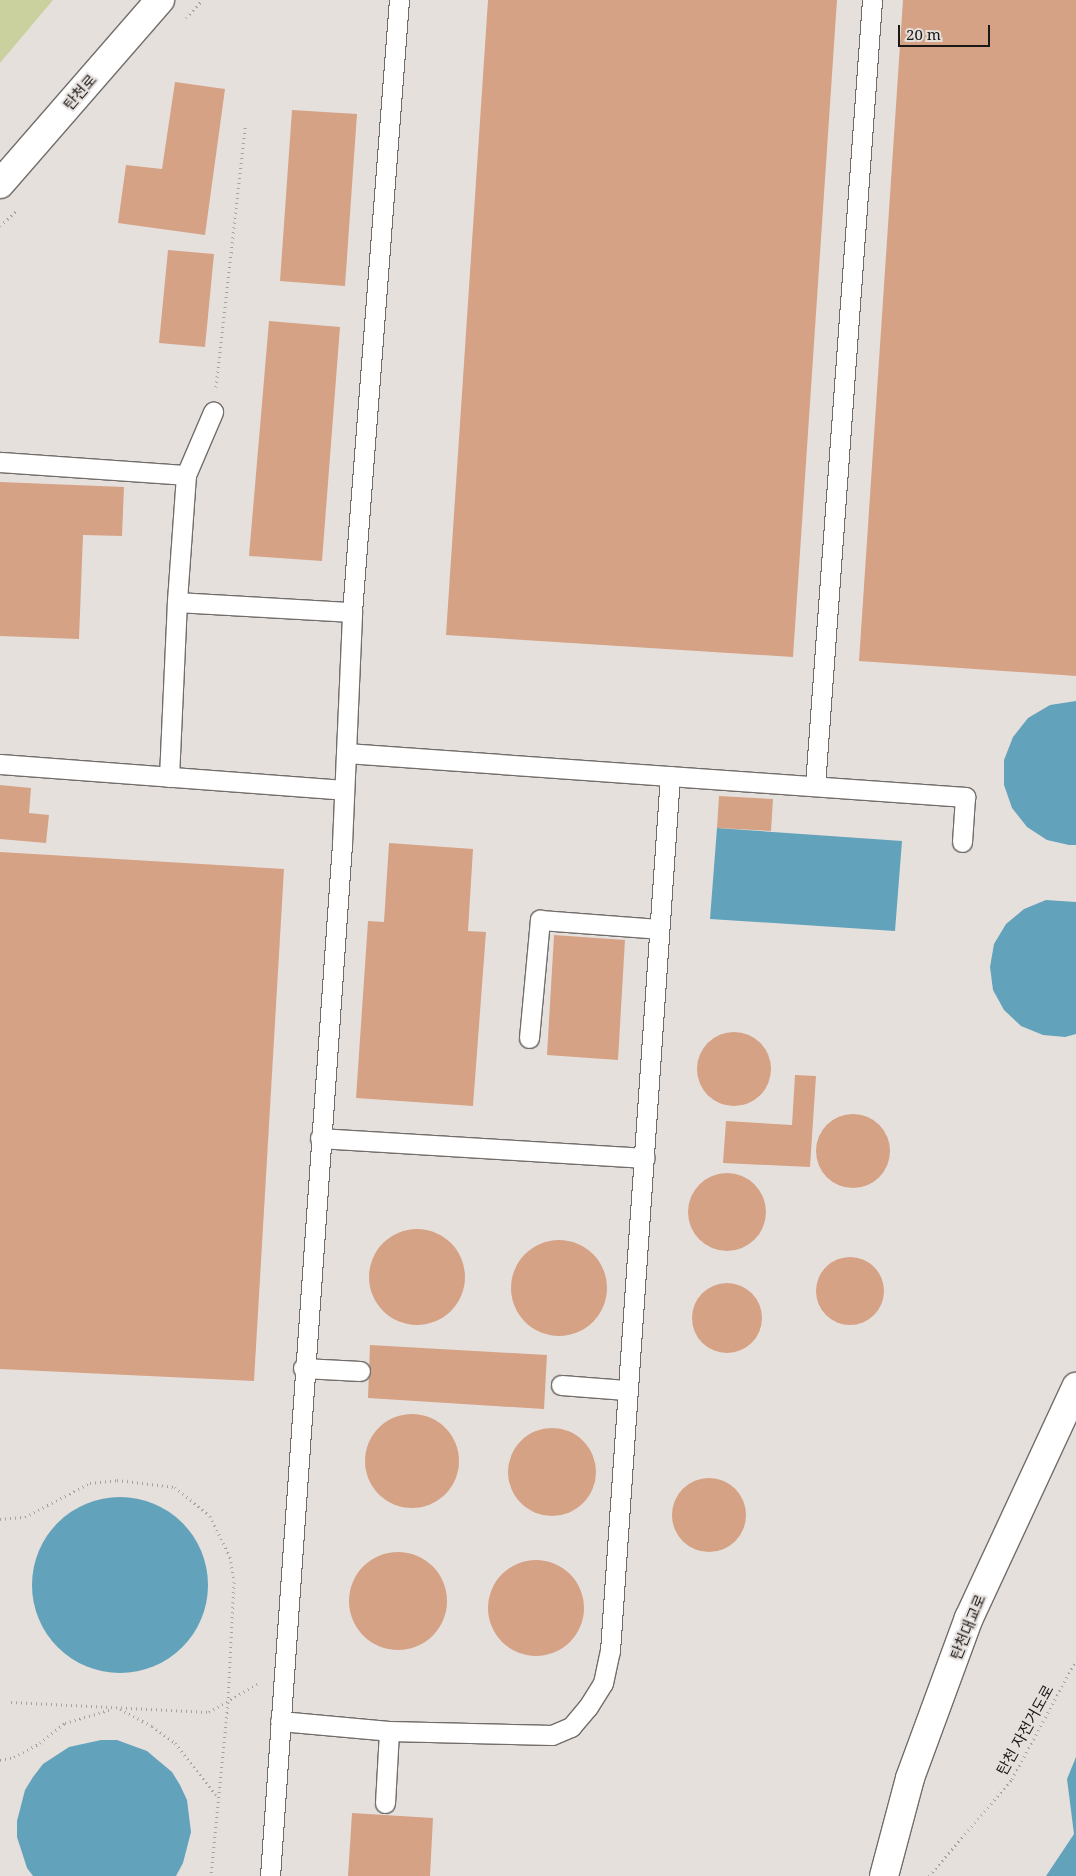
<!DOCTYPE html>
<meta charset="utf-8">
<style>
body{margin:0}
#map{position:relative;width:1076px;height:1876px;overflow:hidden;background:#e6e0dd;font-family:"Noto Serif","Noto Sans KR",serif}
div>[style]{position:absolute}
.green>*{inset:0;background:#cbd19e}
.water>*{inset:0;background:#63a2bb}
.round{border-radius:50%}
.building>*{inset:0;background:#d6a285}
.path>*{height:3px;margin-top:-1.5px;transform-origin:0;background:repeating-linear-gradient(90deg,#a7a2a0 0 1px,transparent 0 5px)}
.roads{filter:drop-shadow(1px 0 #726d6a) drop-shadow(-1px 0 #726d6a) drop-shadow(0 1px #726d6a) drop-shadow(0 -1px #726d6a)}
.lane>*{height:19px;margin:-9.5px;padding:0 9.5px;transform-origin:9.5px;border-radius:9.5px;background:#fff}
.secondary>*{height:28px;margin:-14px;padding:0 14px;transform-origin:14px;border-radius:14px;background:#fff}
span{translate:-50% -50%;white-space:nowrap;text-align:center;line-height:1.15;-webkit-text-stroke:4px #e6e0dd;paint-order:stroke}
.street-label{font-size:15px;color:#1b1918}
.scale{position:absolute;left:898px;top:25px;width:92px;height:22px;box-sizing:border-box;border:2px solid #1b1918;border-top:0;padding-left:6px;font-size:15px;line-height:18px;white-space:nowrap;color:#1b1918;-webkit-text-stroke:4px #e6e0dd;paint-order:stroke}
</style>
<div id="map">
<div class="green">
<i style="clip-path:polygon(0 0,53px 0,0 63px)"></i>
</div>
<div class="water">
<i style="clip-path:polygon(1076px 701px,1076px 845px,1069px 845px,1047px 840px,1027px 827px,1012px 808px,1004px 785px,1004px 760px,1013px 737px,1028px 718px,1050px 705px)"></i>
<i style="clip-path:polygon(717px 828px,902px 841px,895px 931px,710px 919px)"></i>
<i style="clip-path:polygon(1046px 900px,1076px 902px,1076px 1034px,1065px 1037px,1043px 1035px,1021px 1026px,1004px 1010px,993px 990px,990px 967px,994px 944px,1006px 924px,1024px 909px)"></i>
<i class="round" style="left:32px;top:1497px;width:176px;height:176px"></i>
<i style="clip-path:polygon(101px 1740px,117px 1740px,147px 1751px,172px 1772px,180px 1785px,187px 1800px,191px 1832px,183px 1863px,176px 1876px,33px 1876px,27px 1868px,17px 1837px,17px 1821px,25px 1790px,33px 1777px,43px 1764px,69px 1747px)"></i>
<i style="clip-path:polygon(1076px 1757px,1076px 1876px,1046px 1876px,1074px 1834px,1067px 1779px)"></i>
</div>
<div class="building">
<i style="clip-path:polygon(488px 0,837px 0,793px 657px,446px 635px)"></i>
<i style="clip-path:polygon(903px 0,1076px 0,1076px 676px,859px 661px)"></i>
<i style="clip-path:polygon(175px 82px,225px 89px,205px 235px,118px 223px,126px 165px,162px 169px)"></i>
<i style="clip-path:polygon(292px 110px,357px 114px,345px 286px,280px 281px)"></i>
<i style="clip-path:polygon(168px 250px,214px 254px,205px 347px,159px 343px)"></i>
<i style="clip-path:polygon(269px 321px,340px 327px,322px 561px,249px 556px)"></i>
<i style="clip-path:polygon(0 482px,124px 487px,122px 536px,83px 535px,79px 639px,0 636px)"></i>
<i style="clip-path:polygon(0 785px,31px 788px,29px 813px,49px 815px,46px 843px,0 839px)"></i>
<i style="clip-path:polygon(719px 796px,773px 799px,771px 831px,717px 828px)"></i>
<i style="clip-path:polygon(389px 843px,473px 849px,468px 931px,486px 932px,473px 1106px,356px 1098px,368px 921px,384px 922px)"></i>
<i style="clip-path:polygon(0 852px,284px 869px,254px 1381px,0 1369px)"></i>
<i style="clip-path:polygon(554px 935px,625px 940px,618px 1060px,547px 1055px)"></i>
<i class="round" style="left:697px;top:1032px;width:74px;height:74px"></i>
<i style="clip-path:polygon(795px 1075px,816px 1076px,810px 1167px,723px 1163px,726px 1121px,792px 1125px)"></i>
<i class="round" style="left:816px;top:1114px;width:74px;height:74px"></i>
<i class="round" style="left:688px;top:1173px;width:78px;height:78px"></i>
<i class="round" style="left:369px;top:1229px;width:96px;height:96px"></i>
<i class="round" style="left:511px;top:1240px;width:96px;height:96px"></i>
<i class="round" style="left:816px;top:1257px;width:68px;height:68px"></i>
<i class="round" style="left:692px;top:1283px;width:70px;height:70px"></i>
<i style="clip-path:polygon(370px 1345px,547px 1355px,544px 1409px,368px 1398px)"></i>
<i class="round" style="left:365px;top:1414px;width:94px;height:94px"></i>
<i class="round" style="left:508px;top:1428px;width:88px;height:88px"></i>
<i class="round" style="left:672px;top:1478px;width:74px;height:74px"></i>
<i class="round" style="left:349px;top:1552px;width:98px;height:98px"></i>
<i class="round" style="left:488px;top:1560px;width:96px;height:96px"></i>
<i style="clip-path:polygon(352px 1813px,433px 1818px,430px 1876px,348px 1876px)"></i>
</div>
<div class="path">
<i style="left:186px;top:18px;width:24px;rotate:-48deg"></i>
<i style="left:0;top:226px;width:22px;rotate:-43deg"></i>
<i style="left:216px;top:387px;width:262px;rotate:-83.6deg"></i>
<i style="left:0;top:1519px;width:25px;rotate:-5deg"></i>
<i style="left:25px;top:1517px;width:73px;rotate:-27.6deg"></i>
<i style="left:90px;top:1483px;width:27px;rotate:-6deg"></i>
<i style="left:117px;top:1480px;width:58px;rotate:6.9deg"></i>
<i style="left:175px;top:1487px;width:45px;rotate:39.6deg"></i>
<i style="left:210px;top:1516px;width:46px;rotate:64deg"></i>
<i style="left:230px;top:1557px;width:25px;rotate:81deg"></i>
<i style="left:234px;top:1582px;width:120px;rotate:92.9deg"></i>
<i style="left:228px;top:1702px;width:175px;rotate:95.6deg"></i>
<i style="left:11px;top:1702px;width:198px;rotate:2.9deg"></i>
<i style="left:209px;top:1712px;width:56px;rotate:-30.3deg"></i>
<i style="left:120px;top:1709px;width:36px;rotate:28deg"></i>
<i style="left:152px;top:1726px;width:29px;rotate:36deg"></i>
<i style="left:175px;top:1743px;width:66px;rotate:51.7deg"></i>
<i style="left:0;top:1760px;width:14px;rotate:-12deg"></i>
<i style="left:14px;top:1757px;width:30px;rotate:-28deg"></i>
<i style="left:40px;top:1743px;width:32px;rotate:-39deg"></i>
<i style="left:65px;top:1723px;width:49px;rotate:-16.6deg"></i>
<i style="left:929px;top:1876px;width:128px;rotate:-49.4deg"></i>
<i style="left:1012px;top:1779px;width:135px;rotate:-61.7deg"></i>
</div>
<div class="roads">
<div class="lane">
<i style="left:0;top:462px;width:186px;rotate:4deg"></i>
<i style="left:186px;top:475px;width:127px;rotate:94.1deg"></i>
<i style="left:177px;top:602px;width:175px;rotate:3.3deg"></i>
<i style="left:186px;top:475px;width:69px;rotate:-66.8deg"></i>
<i style="left:346px;top:753px;width:621px;rotate:4.07deg"></i>
<i style="left:965px;top:797px;width:45px;rotate:93.8deg"></i>
<i style="left:0;top:764px;width:345px;rotate:4.3deg"></i>
<i style="left:169px;top:777px;width:175px;rotate:-87.4deg"></i>
<i style="left:815px;top:786px;width:788px;rotate:-85.85deg"></i>
<i style="left:529px;top:1038px;width:119px;rotate:-84.7deg"></i>
<i style="left:540px;top:920px;width:119px;rotate:4.3deg"></i>
<i style="left:320px;top:1138px;width:325px;rotate:3.5deg"></i>
<i style="left:303px;top:1368px;width:57px;rotate:3deg"></i>
<i style="left:561px;top:1385px;width:65px;rotate:4.4deg"></i>
<i style="left:280px;top:1721px;width:109px;rotate:5.2deg"></i>
<i style="left:389px;top:1731px;width:163px;rotate:1.4deg"></i>
<i style="left:552px;top:1735px;width:21px;rotate:-23deg"></i>
<i style="left:571px;top:1727px;width:26px;rotate:-50deg"></i>
<i style="left:588px;top:1707px;width:28px;rotate:-58deg"></i>
<i style="left:603px;top:1683px;width:33px;rotate:-78deg"></i>
<i style="left:610px;top:1651px;width:877px;rotate:-86.08deg"></i>
<i style="left:385px;top:1803px;width:72px;rotate:-86.8deg"></i>
<i style="left:270px;top:1876px;width:1035px;rotate:-86.01deg"></i>
<i style="left:342px;top:844px;width:232px;rotate:-87.5deg"></i>
<i style="left:352px;top:612px;width:614px;rotate:-85.61deg"></i>
</div>
<div class="secondary">
<i style="left:0;top:184px;width:244px;rotate:-49deg"></i>
<i style="left:884px;top:1876px;width:101px;rotate:-75.1deg"></i>
<i style="left:910px;top:1778px;width:171px;rotate:-69.8deg"></i>
<i style="left:969px;top:1618px;width:255px;rotate:-65.1deg"></i>
</div>
</div>
<div class="street-label">
<span style="left:80px;top:92px;rotate:-49deg">탄천로</span>
<span style="left:968px;top:1627px;rotate:-68deg">탄천대교로</span>
<span style="left:1025px;top:1730px;rotate:-61deg">탄천 자전거도로</span>
</div>
<div class="scale">20 m</div>
</div>
